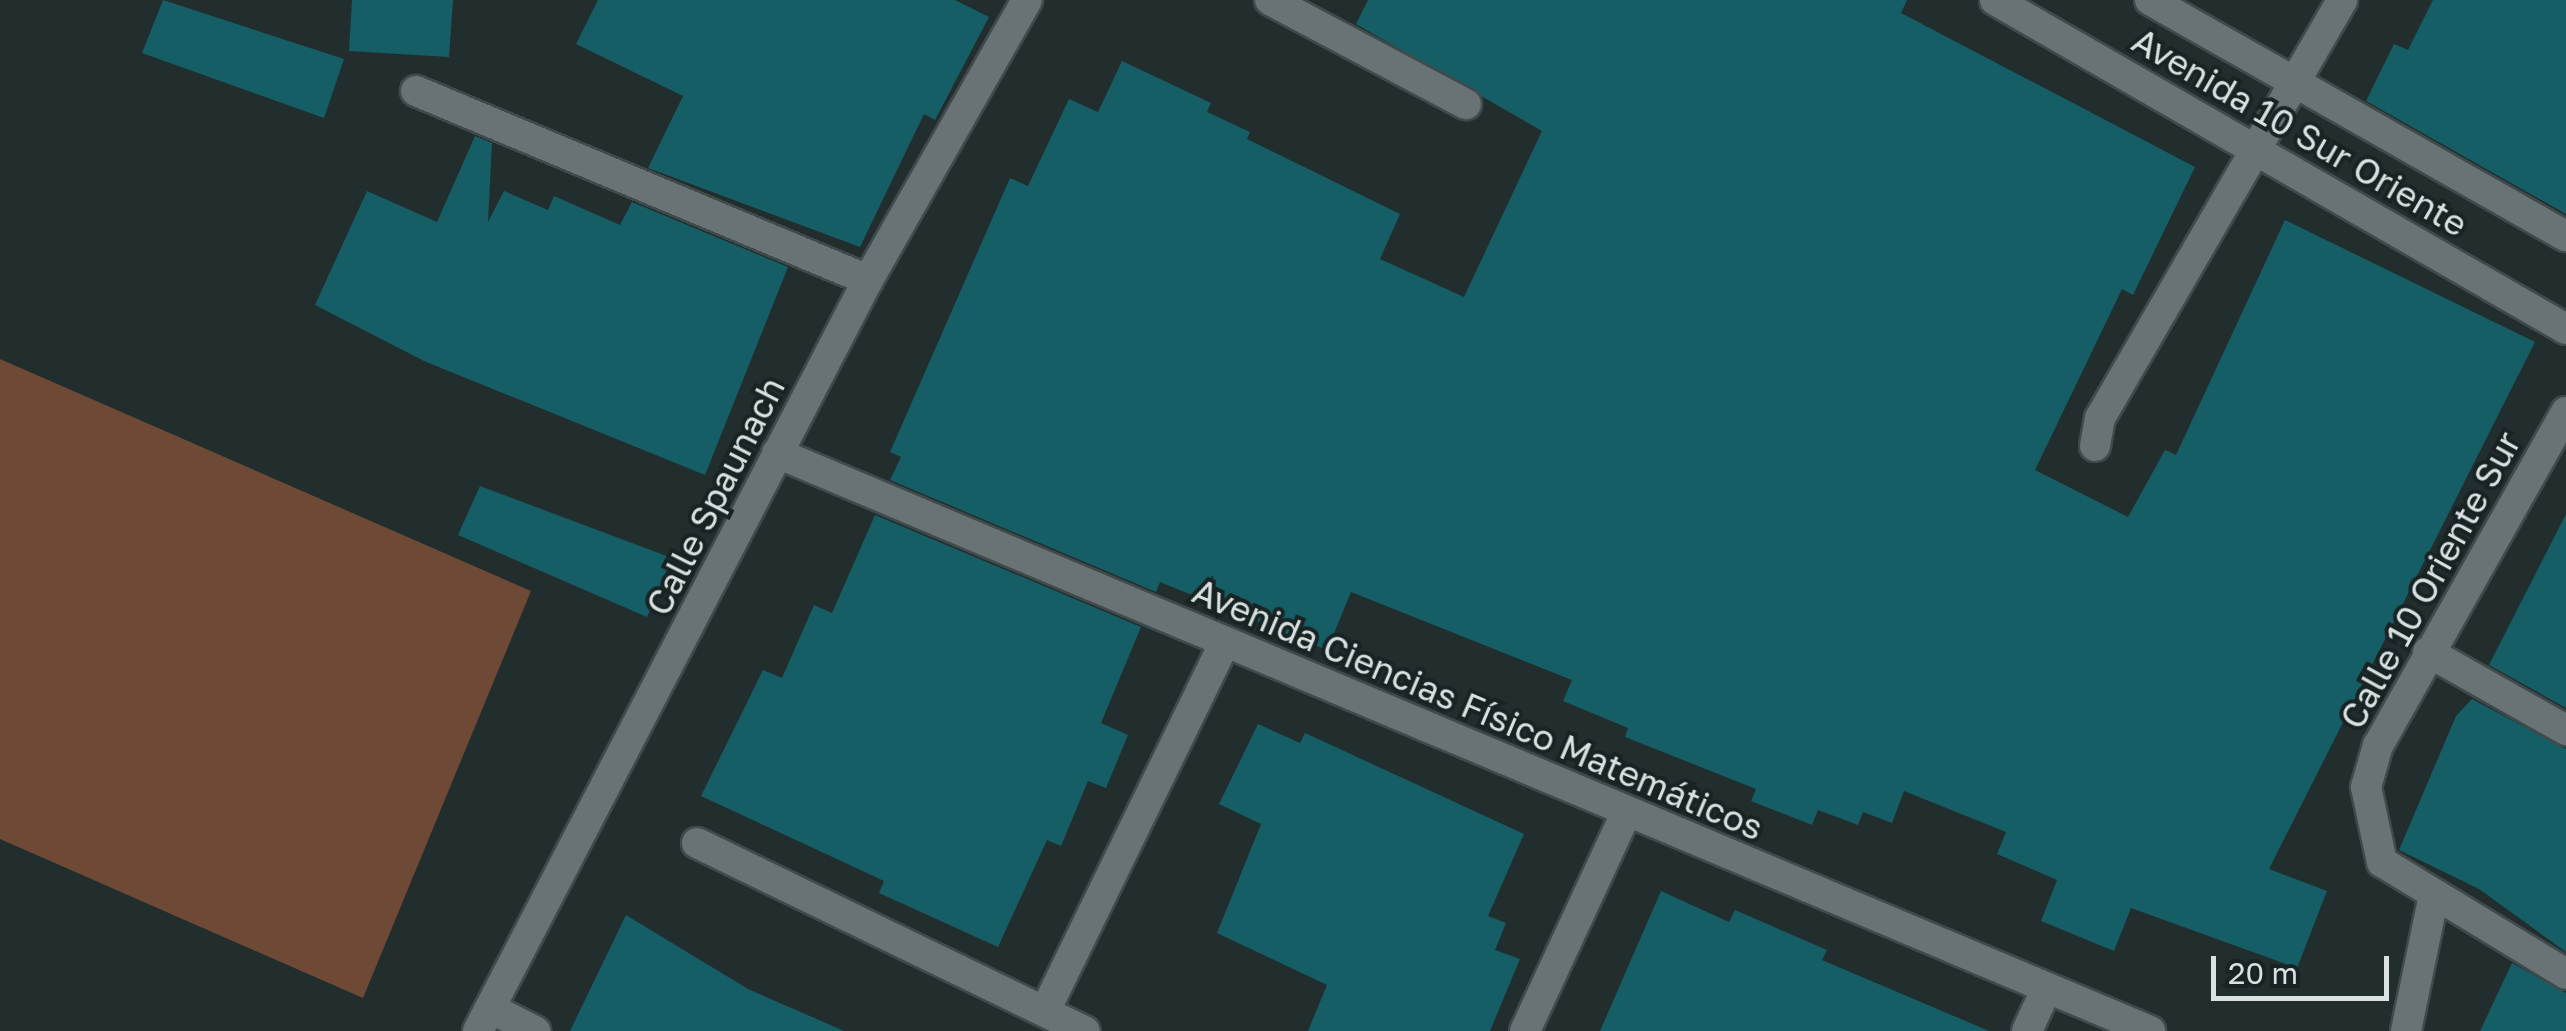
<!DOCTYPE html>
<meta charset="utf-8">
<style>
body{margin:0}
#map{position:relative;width:2566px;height:1031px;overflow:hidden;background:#222d2e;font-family:"Golos Text",sans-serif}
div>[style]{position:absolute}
.green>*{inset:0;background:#6d4936}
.building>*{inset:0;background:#155e66}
.roads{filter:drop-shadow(2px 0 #414a4b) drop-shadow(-2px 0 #414a4b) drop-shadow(0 2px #414a4b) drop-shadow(0 -2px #414a4b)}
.minor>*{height:30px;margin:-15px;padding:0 15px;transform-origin:15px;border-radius:15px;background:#677374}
span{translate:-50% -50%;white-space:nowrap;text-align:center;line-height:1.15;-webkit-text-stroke:8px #182324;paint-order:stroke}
.street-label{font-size:35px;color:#dae1e2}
.scale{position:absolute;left:2211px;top:956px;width:178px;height:45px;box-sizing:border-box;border:5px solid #dae1e2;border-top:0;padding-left:12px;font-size:30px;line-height:35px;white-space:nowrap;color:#dae1e2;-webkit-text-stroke:8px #182324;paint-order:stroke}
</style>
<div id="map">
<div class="green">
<i style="clip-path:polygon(0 359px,531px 591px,363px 998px,0 839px)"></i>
</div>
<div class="building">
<i style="clip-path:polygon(163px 0,344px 59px,324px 118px,142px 53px)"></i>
<i style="clip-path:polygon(352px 0,453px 0,449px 57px,349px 51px)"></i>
<i style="clip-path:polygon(598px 0,955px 0,989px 17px,935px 120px,924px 114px,860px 247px,648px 168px,683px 96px,576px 44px)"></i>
<i style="clip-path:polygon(1368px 0,1907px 0,1901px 13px,2195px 167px,2133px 295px,2122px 289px,2035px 470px,2128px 517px,2165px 450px,2176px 455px,2285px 220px,2535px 342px,2269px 869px,2327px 891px,2297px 968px,2131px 908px,2114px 951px,2041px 921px,2057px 880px,1997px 854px,2006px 832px,1904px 791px,1892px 823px,1863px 812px,1858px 825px,1818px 810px,1812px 825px,1751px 801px,1756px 789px,1625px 737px,1628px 728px,1563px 701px,1572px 680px,1351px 592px,1327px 650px,1160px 582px,1156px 592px,890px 480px,901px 457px,890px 452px,1010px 178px,1028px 186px,1069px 99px,1098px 112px,1122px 61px,1211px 103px,1207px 112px,1250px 132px,1247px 139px,1400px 214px,1380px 259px,1464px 297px,1542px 131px,1356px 24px)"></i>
<i style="clip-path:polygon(2433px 0,2566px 0,2566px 214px,2366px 101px,2394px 44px,2408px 50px)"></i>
<i style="clip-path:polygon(475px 136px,492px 143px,488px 222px,504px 191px,548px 210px,554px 196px,620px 225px,632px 202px,788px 267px,705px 475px,424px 361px,315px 305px,367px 191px,437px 222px)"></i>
<i style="clip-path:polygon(480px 486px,672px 558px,647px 617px,458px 535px)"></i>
<i style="clip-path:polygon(2566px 514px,2566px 708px,2489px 665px)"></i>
<i style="clip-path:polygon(875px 515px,1141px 627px,1101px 723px,1128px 735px,1106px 788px,1088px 781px,1061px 846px,1047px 840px,998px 947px,879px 893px,884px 881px,701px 796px,763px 670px,782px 678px,814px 605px,832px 613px)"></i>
<i style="clip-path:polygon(2472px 699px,2566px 749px,2566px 952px,2479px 889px,2399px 850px,2456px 716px)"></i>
<i style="clip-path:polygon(1258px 724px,1300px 743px,1305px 733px,1524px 834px,1488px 916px,1506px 923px,1495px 950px,1520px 959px,1490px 1031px,1308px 1031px,1327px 985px,1217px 933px,1261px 824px,1219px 804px)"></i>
<i style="clip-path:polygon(1661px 891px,1729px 922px,1735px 910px,1827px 950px,1822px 960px,1989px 1031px,1600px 1031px)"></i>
<i style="clip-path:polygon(626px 915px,748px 989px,844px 1031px,570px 1031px)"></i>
<i style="clip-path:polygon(2512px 963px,2566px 993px,2566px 1031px,2480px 1031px)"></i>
</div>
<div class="roads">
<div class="minor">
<i style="left:1270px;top:0;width:222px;rotate:28deg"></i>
<i style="left:1995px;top:0;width:659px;rotate:29.95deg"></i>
<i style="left:2150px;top:0;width:478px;rotate:29.6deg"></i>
<i style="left:416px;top:91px;width:490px;rotate:22.7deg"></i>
<i style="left:2566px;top:412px;width:382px;rotate:119.4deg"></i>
<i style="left:2378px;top:745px;width:44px;rotate:105.9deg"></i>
<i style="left:2366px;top:787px;width:77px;rotate:78deg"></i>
<i style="left:2382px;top:862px;width:215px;rotate:31.3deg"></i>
<i style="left:2095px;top:446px;width:28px;rotate:-80deg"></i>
<i style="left:2100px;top:418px;width:483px;rotate:-59.9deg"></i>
<i style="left:777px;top:453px;width:1490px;rotate:22.83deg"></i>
<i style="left:2428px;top:652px;width:159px;rotate:29.5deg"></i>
<i style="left:697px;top:843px;width:431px;rotate:25.9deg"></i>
<i style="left:490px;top:1008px;width:51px;rotate:27.1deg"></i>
<i style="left:1045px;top:1011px;width:408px;rotate:-64deg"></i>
<i style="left:478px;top:1031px;width:846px;rotate:-62.56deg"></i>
<i style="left:868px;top:280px;width:322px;rotate:-60.4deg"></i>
<i style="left:1525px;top:1031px;width:242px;rotate:-65.1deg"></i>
<i style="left:2027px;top:1031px;width:43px;rotate:-65.2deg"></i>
<i style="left:2406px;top:1031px;width:134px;rotate:-78.4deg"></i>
</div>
</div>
<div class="street-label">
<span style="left:2300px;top:132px;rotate:30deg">Avenida 10 Sur Oriente</span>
<span style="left:715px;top:496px;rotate:-63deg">Calle Spaunach</span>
<span style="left:2430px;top:580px;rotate:-61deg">Calle 10 Oriente Sur</span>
<span style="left:1478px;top:709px;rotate:23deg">Avenida Ciencias Físico Matemáticos</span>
</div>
<div class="scale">20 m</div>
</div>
